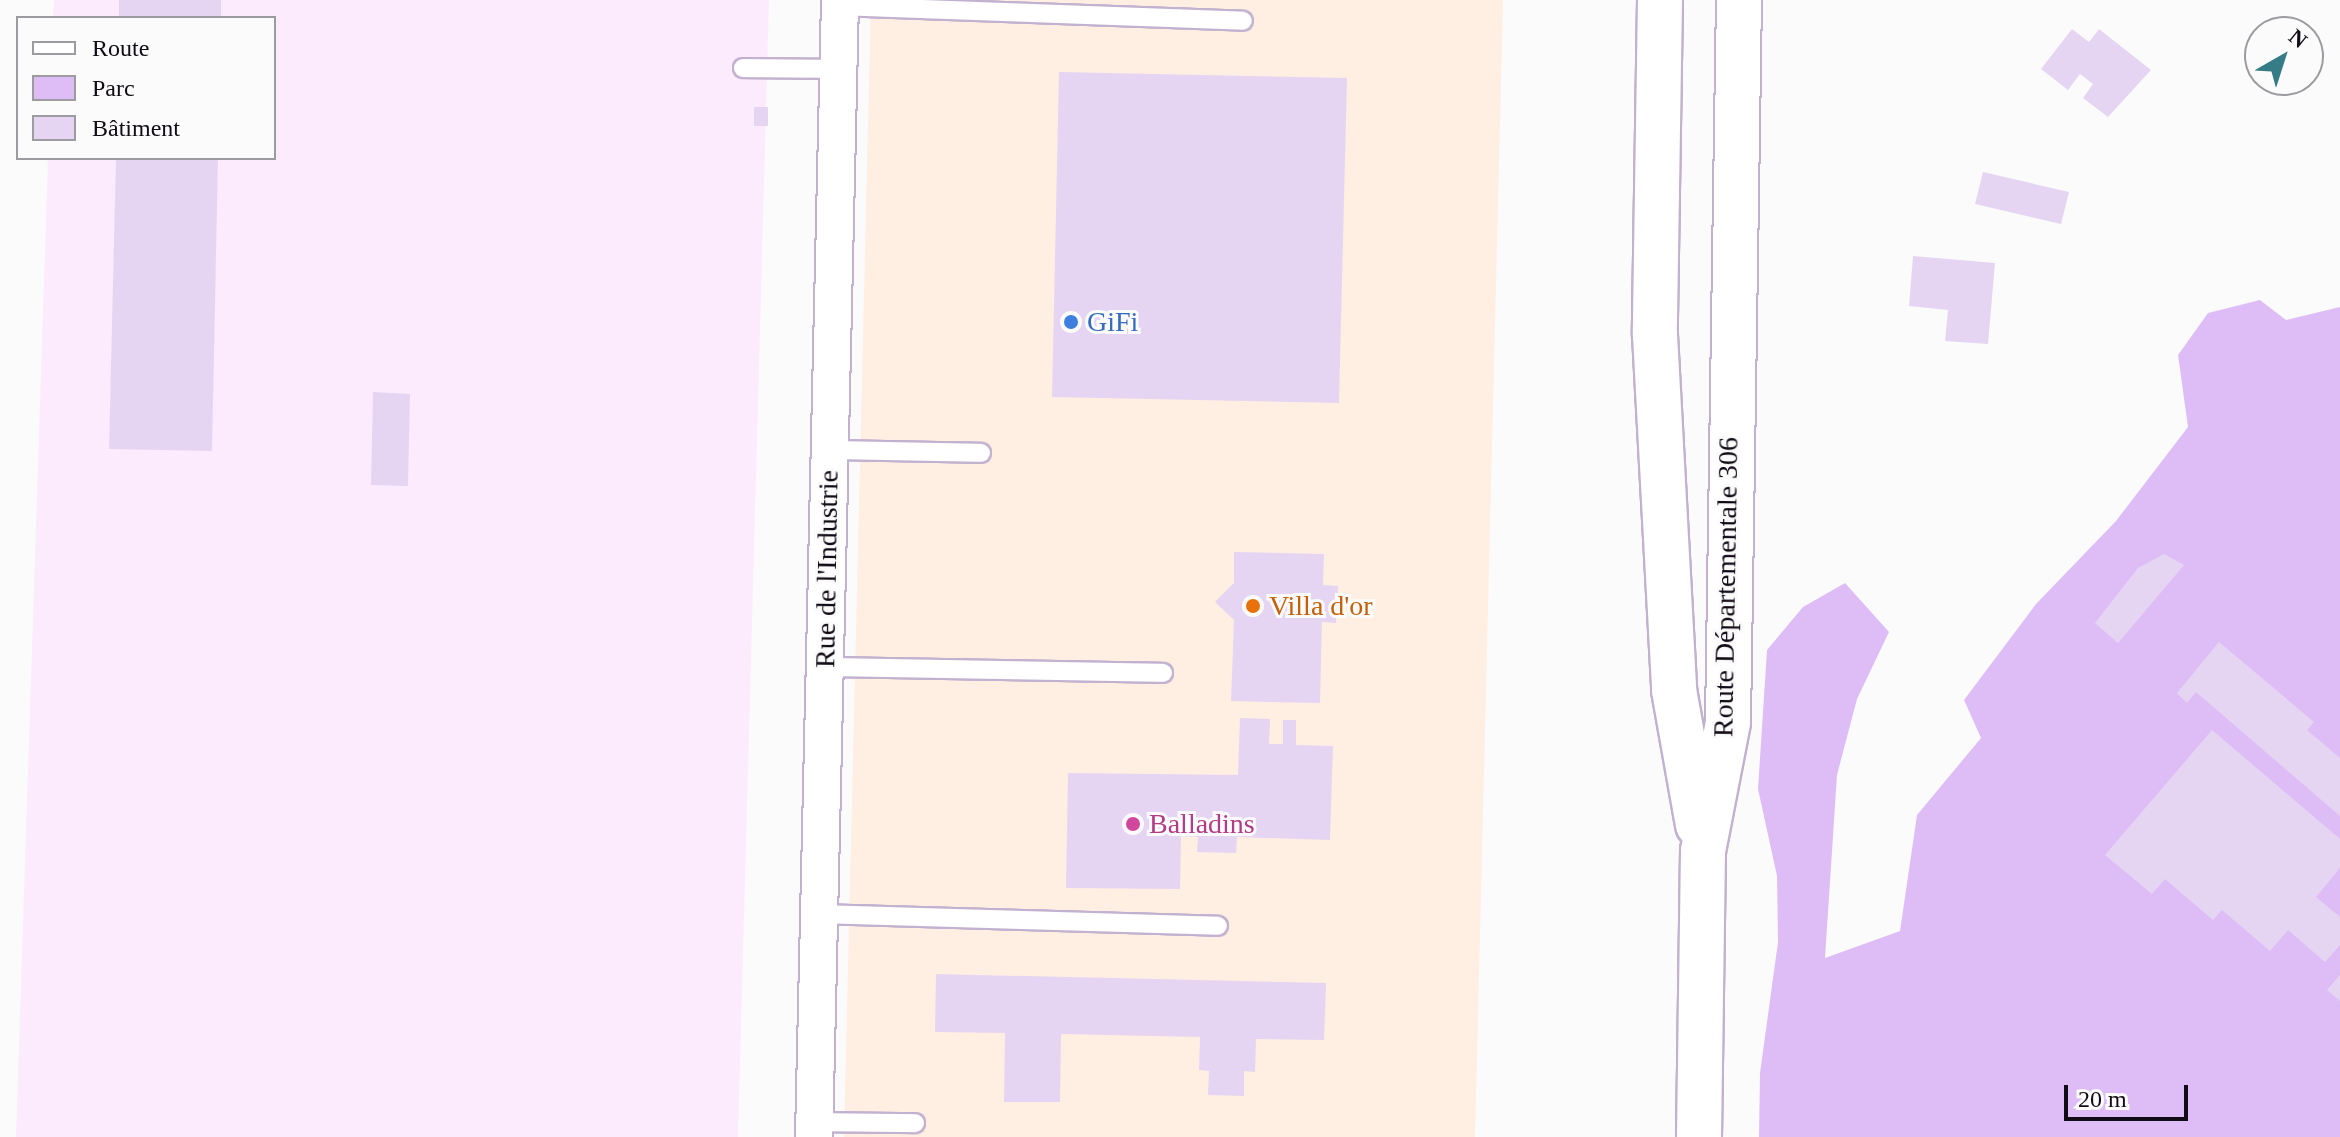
<!DOCTYPE html>
<meta charset="utf-8">
<style>
body{margin:0}
#map{position:relative;width:2340px;height:1137px;overflow:hidden;background:#fbfbfb;font-family:Georgia,serif}
div>[style]{position:absolute}
.commercial>*{inset:0;background:#ffeee2}
.industrial>*{inset:0;background:#fcebfd}
.green>*{inset:0;background:#debdf7}
.building>*{inset:0;background:#e5d5f3}
.roads{filter:drop-shadow(2px 0 #c2b1cf) drop-shadow(-2px 0 #c2b1cf) drop-shadow(0 2px #c2b1cf) drop-shadow(0 -2px #c2b1cf)}
.lane>*{height:18px;margin:-9px;padding:0 9px;transform-origin:9px;border-radius:9px;background:#fff}
.street>*{height:36px;margin:-18px;padding:0 18px;transform-origin:18px;border-radius:18px;background:#fff}
.primary>*{height:44px;margin:-22px;padding:0 22px;transform-origin:22px;border-radius:22px;background:#fff}
.dots>*{width:22px;height:22px;translate:-50% -50%;box-sizing:border-box;border:4px solid #fbfbfb;border-radius:50%}
span{translate:-50% -50%;white-space:nowrap;text-align:center;line-height:1.15;-webkit-text-stroke:6px #fbfbfb;paint-order:stroke}
.shop-label{font-size:28px;color:#366cbe}
.left{translate:0 -50%;text-align:left}
.street-label{font-size:28px;color:#110b15}
.food-label{font-size:28px;color:#c56008}
.hotel-label{font-size:28px;color:#b23c85}
.legend{position:absolute;left:16px;top:16px;width:260px;height:144px;box-sizing:border-box;background:#fbfbfb;border:2px solid #9d9b9f;margin:0;padding:10px 14px;list-style:none;font-size:24px;color:#110b15}
.legend li{display:flex;align-items:center;gap:16px;height:40px}
.legend b{width:40px;border:2px solid #9d9b9f}
.north{position:absolute;left:2244px;top:16px;width:80px;height:80px;box-sizing:border-box;background:#fbfbfb;border:2px solid #9d9b9f;border-radius:50%;rotate:39deg;font-size:22px;font-weight:700;line-height:32px;text-align:center;color:#110b15}
.north::after{content:'';display:block;margin:auto;width:28px;height:36px;background:#357c86;clip-path:polygon(50% 0,100% 100%,50% 72%,0 100%)}
.scale{position:absolute;left:2064px;top:1085px;width:124px;height:36px;box-sizing:border-box;border:4px solid #110b15;border-top:0;padding-left:10px;font-size:24px;line-height:28px;white-space:nowrap;color:#110b15;-webkit-text-stroke:6px #fbfbfb;paint-order:stroke}
</style>
<div id="map">
<div class="commercial">
<i style="clip-path:polygon(871px 0,1503px 0,1475px 1137px,844px 1137px)"></i>
</div>
<div class="industrial">
<i style="clip-path:polygon(54px 0,769px 0,738px 1137px,16px 1137px,48px 158px,274px 158px,274px 18px,53px 18px)"></i>
</div>
<div class="green">
<i style="clip-path:polygon(2260px 300px,2286px 320px,2340px 307px,2340px 1137px,1759px 1137px,1760px 1073px,1778px 942px,1777px 876px,1758px 789px,1767px 650px,1803px 607px,1845px 583px,1889px 632px,1857px 699px,1837px 775px,1825px 958px,1900px 931px,1917px 815px,1981px 738px,1964px 700px,2036px 604px,2116px 521px,2188px 427px,2178px 355px,2208px 313px)"></i>
</div>
<div class="building">
<i style="clip-path:polygon(119px 0,221px 0,221px 18px,119px 18px)"></i>
<i style="clip-path:polygon(2072px 29px,2089px 42px,2099px 29px,2151px 70px,2108px 117px,2083px 98px,2093px 84px,2080px 74px,2068px 90px,2041px 69px)"></i>
<i style="clip-path:polygon(1059px 72px,1347px 78px,1339px 403px,1052px 397px)"></i>
<i style="clip-path:polygon(754px 107px,768px 107px,768px 126px,754px 126px)"></i>
<i style="clip-path:polygon(116px 158px,218px 158px,212px 451px,109px 449px)"></i>
<i style="clip-path:polygon(1983px 172px,2069px 192px,2061px 224px,1975px 204px)"></i>
<i style="clip-path:polygon(1913px 256px,1995px 263px,1988px 344px,1945px 341px,1948px 310px,1909px 306px)"></i>
<i style="clip-path:polygon(373px 392px,410px 394px,408px 486px,371px 485px)"></i>
<i style="clip-path:polygon(1234px 552px,1324px 554px,1323px 585px,1338px 586px,1336px 623px,1322px 622px,1320px 703px,1231px 701px,1234px 620px,1215px 602px,1234px 583px)"></i>
<i style="clip-path:polygon(2164px 554px,2184px 565px,2118px 643px,2095px 623px,2138px 568px)"></i>
<i style="clip-path:polygon(2219px 642px,2314px 722px,2307px 730px,2340px 758px,2340px 816px,2196px 692px,2187px 703px,2177px 693px)"></i>
<i style="clip-path:polygon(1240px 718px,1270px 719px,1269px 744px,1283px 744px,1283px 720px,1296px 720px,1296px 745px,1333px 746px,1330px 840px,1237px 837px,1236px 853px,1197px 852px,1198px 837px,1181px 836px,1180px 889px,1066px 888px,1068px 773px,1238px 775px)"></i>
<i style="clip-path:polygon(2212px 730px,2340px 839px,2340px 868px,2316px 897px,2340px 917px,2340px 945px,2325px 962px,2288px 930px,2270px 951px,2222px 910px,2213px 920px,2165px 879px,2152px 894px,2105px 855px)"></i>
<i style="clip-path:polygon(936px 974px,1326px 983px,1324px 1040px,1256px 1039px,1255px 1072px,1244px 1071px,1244px 1096px,1208px 1095px,1209px 1071px,1199px 1070px,1200px 1037px,1061px 1034px,1060px 1102px,1004px 1102px,1005px 1033px,935px 1032px)"></i>
<i style="clip-path:polygon(2340px 975px,2340px 1001px,2327px 990px)"></i>
</div>
<div class="roads">
<div class="lane">
<i style="left:840px;top:6px;width:403px;rotate:2.1deg"></i>
<i style="left:743px;top:68px;width:96px;rotate:0.6deg"></i>
<i style="left:830px;top:450px;width:151px;rotate:1.1deg"></i>
<i style="left:825px;top:667px;width:338px;rotate:1deg"></i>
<i style="left:819px;top:914px;width:399px;rotate:1.7deg"></i>
<i style="left:814px;top:1122px;width:101px;rotate:0.6deg"></i>
</div>
<div class="street">
<i style="left:814px;top:1137px;width:1137px;rotate:-88.69deg"></i>
</div>
<div class="primary">
<i style="left:1660px;top:0;width:335px;rotate:90.9deg"></i>
<i style="left:1655px;top:335px;width:356px;rotate:86.9deg"></i>
<i style="left:1674px;top:690px;width:137px;rotate:79.9deg"></i>
<i style="left:1699px;top:1137px;width:286px;rotate:-89.2deg"></i>
<i style="left:1703px;top:851px;width:131px;rotate:-79deg"></i>
<i style="left:1728px;top:722px;width:722px;rotate:-89.13deg"></i>
</div>
</div>
<div class="dots">
<i style="left:1071px;top:322px;background:#3f7fe0"></i>
<i style="left:1253px;top:606px;background:#e8710a"></i>
<i style="left:1133px;top:824px;background:#d1479c"></i>
</div>
<div class="shop-label">
<span class="left" style="left:1087px;top:322px">GiFi</span>
</div>
<div class="street-label">
<span style="left:827px;top:569px;rotate:-89deg">Rue de l'Industrie</span>
<span style="left:1726px;top:587px;rotate:-89deg">Route Départementale 306</span>
</div>
<div class="food-label">
<span class="left" style="left:1269px;top:606px">Villa d'or</span>
</div>
<div class="hotel-label">
<span class="left" style="left:1149px;top:824px">Balladins</span>
</div>
<ul class="legend">
<li><b style="height:10px;background:#fff"></b>Route</li>
<li><b style="height:22px;background:#debdf7"></b>Parc</li>
<li><b style="height:22px;background:#e5d5f3"></b>Bâtiment</li>
</ul>
<div class="north">N</div>
<div class="scale">20 m</div>
</div>
